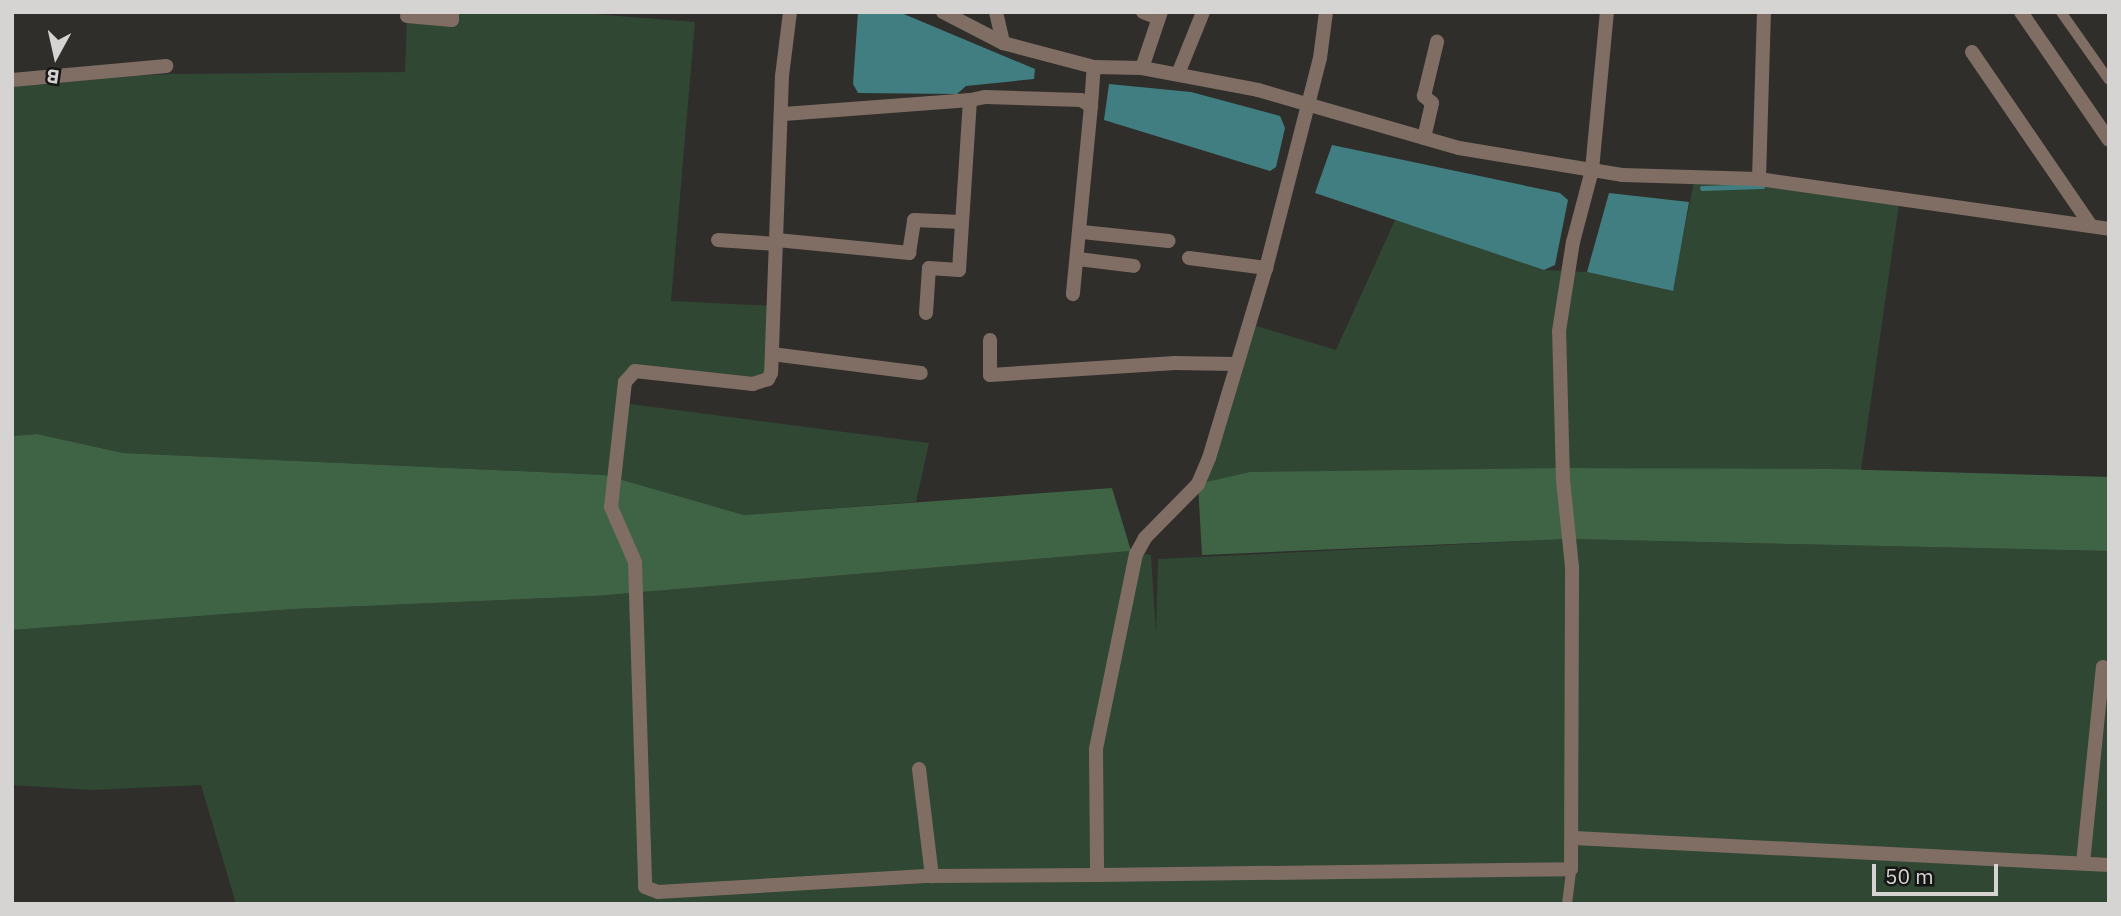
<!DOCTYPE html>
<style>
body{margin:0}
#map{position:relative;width:2121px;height:916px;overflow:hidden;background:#2f2e2b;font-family:"IBM Plex Sans",sans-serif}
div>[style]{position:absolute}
.green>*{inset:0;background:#2f4733}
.forest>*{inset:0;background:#3f6345}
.water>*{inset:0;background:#407e81}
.stream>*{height:5px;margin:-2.5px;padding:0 2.5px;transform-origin:2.5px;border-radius:2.5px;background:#407e81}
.service>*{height:10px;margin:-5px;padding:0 5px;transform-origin:5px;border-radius:5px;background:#806d63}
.minor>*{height:14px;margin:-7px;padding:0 7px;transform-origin:7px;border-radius:7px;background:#806d63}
.tertiary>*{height:14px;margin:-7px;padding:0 7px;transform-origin:7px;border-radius:7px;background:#806d63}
span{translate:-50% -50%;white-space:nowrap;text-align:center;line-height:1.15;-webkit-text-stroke:5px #161615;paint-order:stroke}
.frame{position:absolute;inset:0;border:14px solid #d5d4d3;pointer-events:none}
.north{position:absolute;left:21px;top:21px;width:70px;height:70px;-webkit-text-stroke:5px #161615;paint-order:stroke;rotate:188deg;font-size:19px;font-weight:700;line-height:28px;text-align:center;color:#d5d4d3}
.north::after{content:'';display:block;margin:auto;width:24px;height:32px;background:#d5d4d3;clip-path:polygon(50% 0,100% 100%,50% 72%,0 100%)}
.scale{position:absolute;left:1872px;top:864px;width:126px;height:32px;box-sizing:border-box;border:4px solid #d5d4d3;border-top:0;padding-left:9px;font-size:21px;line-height:24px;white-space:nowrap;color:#d5d4d3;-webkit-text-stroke:5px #161615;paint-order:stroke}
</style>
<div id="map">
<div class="green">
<i style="clip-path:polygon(456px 12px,568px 12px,695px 22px,671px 301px,774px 306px,768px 379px,630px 375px,623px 403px,929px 443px,916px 502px,744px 515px,605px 475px,123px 453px,37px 434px,12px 436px,12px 82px,171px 74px,405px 72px,407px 16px)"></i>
<i style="clip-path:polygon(1695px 177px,1900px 197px,1861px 470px,1563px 468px,1198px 484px,1253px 325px,1336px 350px,1395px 220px,1544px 270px,1587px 272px,1672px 291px)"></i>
<i style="clip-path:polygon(1569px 539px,2109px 551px,2109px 904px,236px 904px,201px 785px,92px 790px,12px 785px,12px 630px,294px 609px,595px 596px,1131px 551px,1151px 555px,1156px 633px,1158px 559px)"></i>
</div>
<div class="forest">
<i style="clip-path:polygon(37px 434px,123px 453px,605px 475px,744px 515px,1112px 488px,1131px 551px,595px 596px,294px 609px,12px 630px,12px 436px)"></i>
<i style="clip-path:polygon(1563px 468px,1835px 469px,2109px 477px,2109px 551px,1569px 539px,1202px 555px,1198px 484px,1250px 472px)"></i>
</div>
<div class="water">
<i style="clip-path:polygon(858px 12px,899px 12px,1035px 69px,1034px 79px,966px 86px,957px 94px,858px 93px,853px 84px)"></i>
<i style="clip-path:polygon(1109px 84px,1191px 92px,1280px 116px,1285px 128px,1276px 167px,1270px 171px,1104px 120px)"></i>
<i style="clip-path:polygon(1332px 145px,1560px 193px,1568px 200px,1555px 265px,1544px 270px,1315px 193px)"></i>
<i style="clip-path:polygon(1609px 193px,1689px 202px,1673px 291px,1587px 272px)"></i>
</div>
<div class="stream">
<i style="left:1702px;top:188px;width:60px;rotate:-1.9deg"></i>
</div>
<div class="service">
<i style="left:2061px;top:12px;width:83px;rotate:54.8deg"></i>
<i style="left:1567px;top:904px;width:35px;rotate:-83deg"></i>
</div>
<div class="minor">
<i style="left:790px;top:12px;width:64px;rotate:97.1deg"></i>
<i style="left:782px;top:76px;width:297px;rotate:92.1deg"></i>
<i style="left:771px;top:373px;width:7px;rotate:117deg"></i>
<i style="left:768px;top:379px;width:16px;rotate:162deg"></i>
<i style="left:753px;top:384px;width:119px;rotate:-173.7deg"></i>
<i style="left:635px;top:371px;width:15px;rotate:132deg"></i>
<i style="left:625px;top:382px;width:126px;rotate:96.4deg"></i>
<i style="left:611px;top:507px;width:60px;rotate:66.4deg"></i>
<i style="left:635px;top:562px;width:325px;rotate:88.2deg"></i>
<i style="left:645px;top:887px;width:14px;rotate:21deg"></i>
<i style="left:658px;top:892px;width:268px;rotate:-3.4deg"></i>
<i style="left:926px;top:876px;width:171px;rotate:-0.3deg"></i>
<i style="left:943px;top:12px;width:68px;rotate:27.3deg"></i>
<i style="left:1003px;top:43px;width:94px;rotate:14.8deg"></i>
<i style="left:1094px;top:67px;width:48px;rotate:1.2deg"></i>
<i style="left:1142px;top:68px;width:118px;rotate:10.7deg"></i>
<i style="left:1258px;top:90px;width:209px;rotate:16.1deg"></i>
<i style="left:1459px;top:148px;width:165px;rotate:9.4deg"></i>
<i style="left:1622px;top:175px;width:137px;rotate:1.7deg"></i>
<i style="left:1759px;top:179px;width:354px;rotate:8.1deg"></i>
<i style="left:996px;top:12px;width:32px;rotate:77deg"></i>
<i style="left:1143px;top:12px;width:16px;rotate:22deg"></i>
<i style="left:1326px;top:12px;width:46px;rotate:97.4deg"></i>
<i style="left:1320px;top:58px;width:217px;rotate:104.4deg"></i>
<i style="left:1266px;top:268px;width:198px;rotate:106.7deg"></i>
<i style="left:1209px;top:458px;width:28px;rotate:113deg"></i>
<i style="left:1198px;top:484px;width:76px;rotate:134.5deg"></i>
<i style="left:1145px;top:538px;width:18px;rotate:119deg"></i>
<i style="left:1136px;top:554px;width:199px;rotate:101.6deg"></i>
<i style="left:1096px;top:749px;width:126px;rotate:89.5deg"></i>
<i style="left:1097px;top:875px;width:474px;rotate:-0.7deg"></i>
<i style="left:1571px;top:869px;width:302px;rotate:-89.8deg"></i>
<i style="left:1572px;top:567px;width:87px;rotate:-95.9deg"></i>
<i style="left:1563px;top:480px;width:149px;rotate:-91.5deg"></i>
<i style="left:1559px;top:331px;width:90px;rotate:-81.1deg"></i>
<i style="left:1573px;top:242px;width:74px;rotate:-75.2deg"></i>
<i style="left:1592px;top:170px;width:159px;rotate:-84.6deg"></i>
<i style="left:407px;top:16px;width:45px;rotate:5.1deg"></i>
<i style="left:452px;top:20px;width:8px;rotate:-90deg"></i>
<i style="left:1972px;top:52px;width:211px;rotate:55.6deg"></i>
<i style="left:1142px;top:68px;width:59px;rotate:-71.3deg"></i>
<i style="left:1178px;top:74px;width:67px;rotate:-68deg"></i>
<i style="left:12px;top:80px;width:155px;rotate:-5.2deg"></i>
<i style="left:1091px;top:106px;width:39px;rotate:-86deg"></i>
<i style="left:784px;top:114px;width:187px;rotate:-4.3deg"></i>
<i style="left:1424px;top:138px;width:36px;rotate:-77deg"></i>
<i style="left:1432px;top:103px;width:11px;rotate:-139deg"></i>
<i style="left:1424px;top:96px;width:56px;rotate:-76.5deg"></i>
<i style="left:1759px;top:179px;width:167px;rotate:-88.3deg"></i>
<i style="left:1082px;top:232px;width:87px;rotate:5.9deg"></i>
<i style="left:718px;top:240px;width:59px;rotate:3.9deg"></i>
<i style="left:777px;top:240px;width:133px;rotate:5.6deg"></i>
<i style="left:909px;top:253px;width:33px;rotate:-81deg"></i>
<i style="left:914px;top:220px;width:47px;rotate:2.4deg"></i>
<i style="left:1189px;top:258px;width:78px;rotate:7.4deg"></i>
<i style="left:1078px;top:259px;width:56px;rotate:7.1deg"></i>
<i style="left:926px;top:313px;width:45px;rotate:-86.2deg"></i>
<i style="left:929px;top:268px;width:30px;rotate:4deg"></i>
<i style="left:959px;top:270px;width:170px;rotate:-86.3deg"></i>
<i style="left:970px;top:100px;width:16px;rotate:-11deg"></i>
<i style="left:986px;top:97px;width:95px;rotate:1.8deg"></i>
<i style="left:1081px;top:100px;width:12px;rotate:31deg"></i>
<i style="left:1091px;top:106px;width:189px;rotate:95.5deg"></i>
<i style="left:990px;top:340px;width:35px;rotate:90deg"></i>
<i style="left:990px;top:375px;width:185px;rotate:-3.7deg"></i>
<i style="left:1175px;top:363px;width:60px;rotate:1deg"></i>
<i style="left:772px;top:354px;width:150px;rotate:7.3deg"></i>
<i style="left:919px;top:769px;width:108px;rotate:83.1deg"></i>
<i style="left:1574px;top:838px;width:536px;rotate:2.89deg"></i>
<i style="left:2083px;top:863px;width:197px;rotate:-84.2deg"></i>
</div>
<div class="tertiary">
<i style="left:2021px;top:12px;width:155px;rotate:55.5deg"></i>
</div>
<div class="frame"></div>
<div class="north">B</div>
<div class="scale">50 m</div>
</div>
